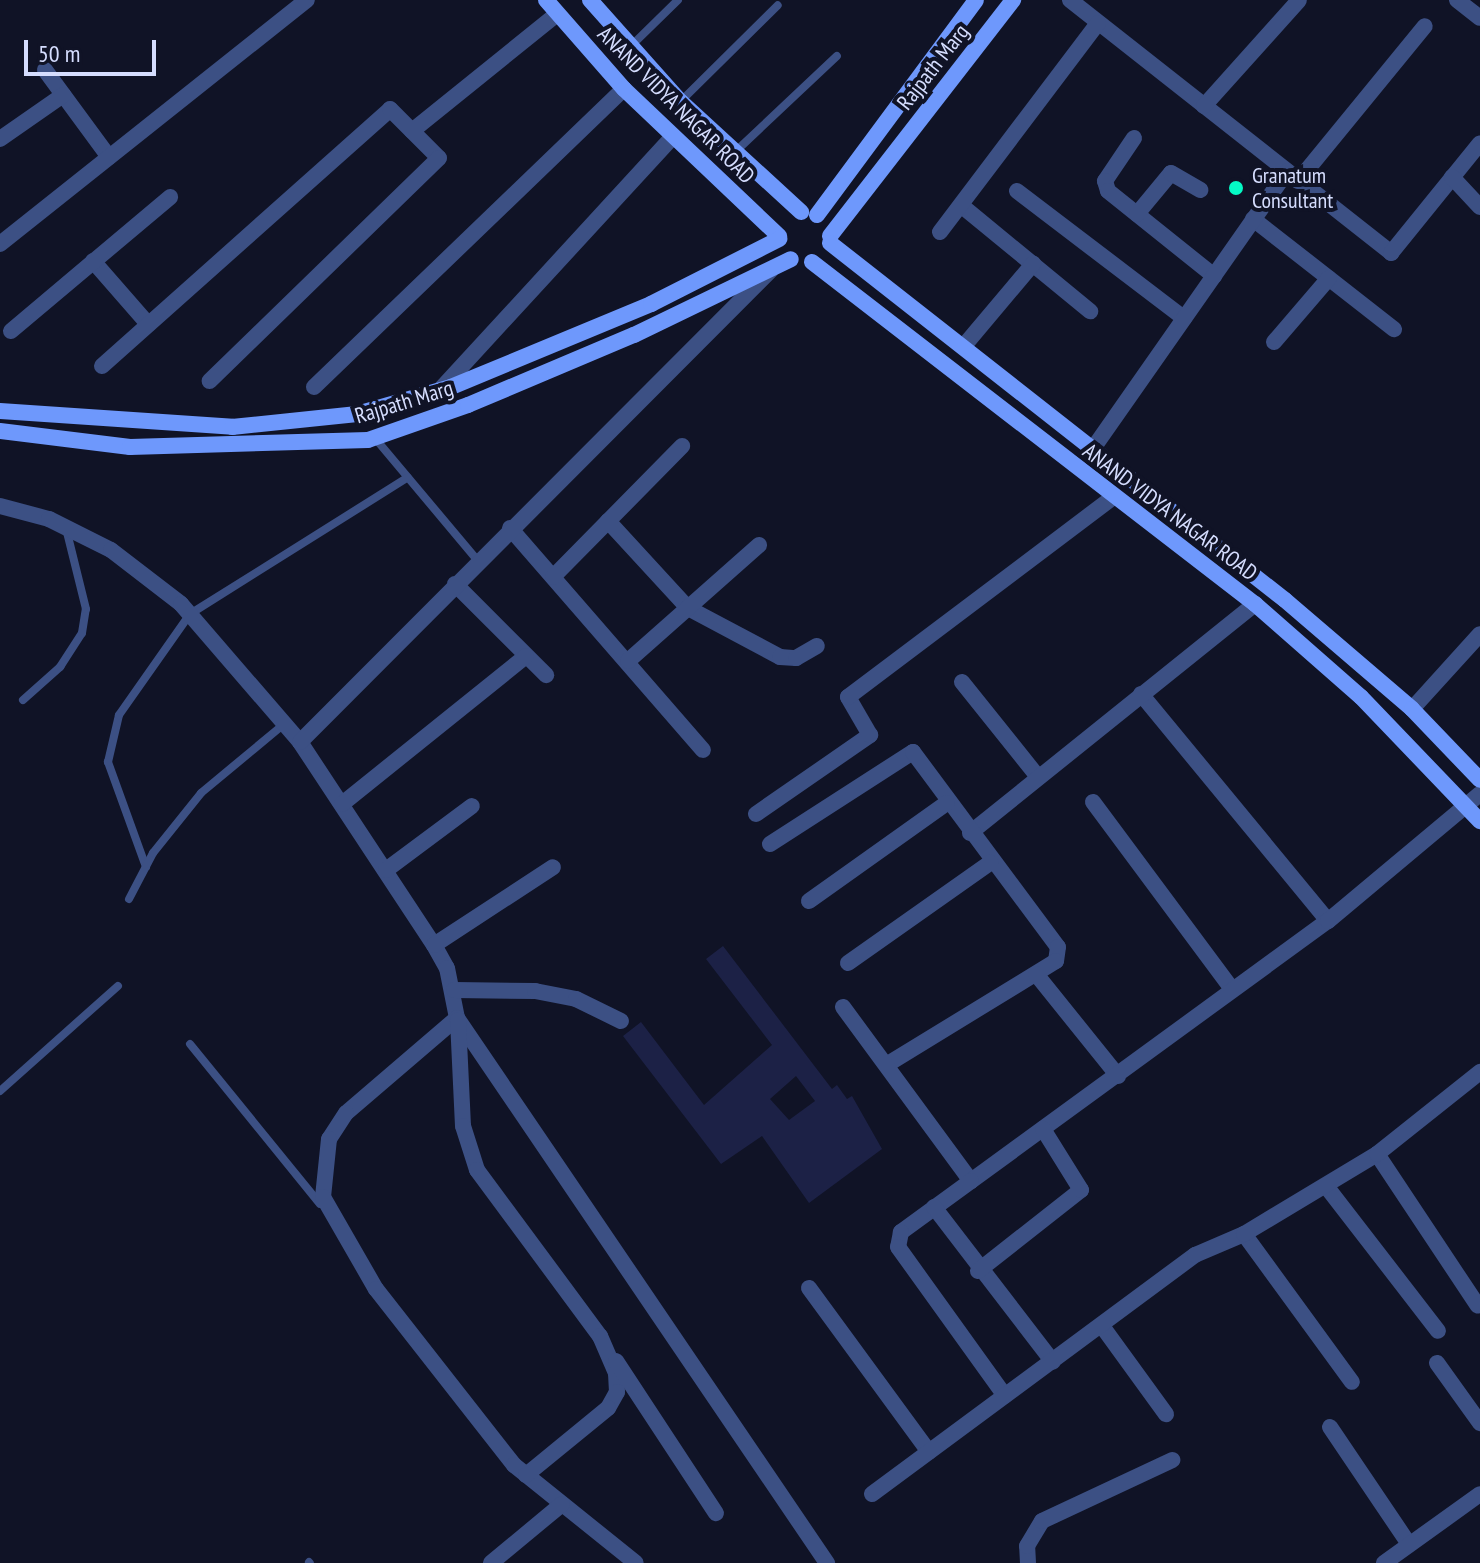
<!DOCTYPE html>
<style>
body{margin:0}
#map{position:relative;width:1480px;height:1563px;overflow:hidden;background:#101326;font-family:"PT Sans Narrow",sans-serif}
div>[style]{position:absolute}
.building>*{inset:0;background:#1c2146}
.lane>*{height:8px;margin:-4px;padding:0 4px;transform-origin:4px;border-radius:4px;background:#3c5084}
.street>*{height:16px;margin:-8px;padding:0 8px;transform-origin:8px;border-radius:8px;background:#3c5084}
.secondary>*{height:16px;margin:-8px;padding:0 8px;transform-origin:8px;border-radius:8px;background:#6e98fc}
.dots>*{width:22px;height:22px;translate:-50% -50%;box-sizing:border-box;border:4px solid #101326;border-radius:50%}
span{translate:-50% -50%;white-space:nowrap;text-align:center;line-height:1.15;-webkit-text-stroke:8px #101326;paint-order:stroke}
.street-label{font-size:22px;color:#d5ddfe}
.poi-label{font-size:22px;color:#d5ddfe}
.left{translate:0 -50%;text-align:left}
.scale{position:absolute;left:24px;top:40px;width:132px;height:36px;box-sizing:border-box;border:4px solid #d5ddfe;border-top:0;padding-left:10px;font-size:24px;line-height:28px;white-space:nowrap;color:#d5ddfe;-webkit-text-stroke:6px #101326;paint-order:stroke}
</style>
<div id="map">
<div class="building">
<i style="clip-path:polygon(evenodd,723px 946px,832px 1089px,837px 1085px,847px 1099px,852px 1096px,882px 1149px,809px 1203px,762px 1136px,721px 1164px,623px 1036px,641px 1022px,704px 1105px,772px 1045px,706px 959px,723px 946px,796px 1076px,815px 1101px,789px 1120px,770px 1099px,796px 1076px)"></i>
</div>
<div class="lane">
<i style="left:630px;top:47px;width:67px;rotate:-44.4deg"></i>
<i style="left:681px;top:101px;width:136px;rotate:-44.7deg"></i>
<i style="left:735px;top:152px;width:140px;rotate:-43.3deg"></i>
<i style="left:374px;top:437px;width:162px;rotate:50deg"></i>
<i style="left:23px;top:700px;width:50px;rotate:-41.7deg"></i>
<i style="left:60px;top:667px;width:40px;rotate:-57.1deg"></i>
<i style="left:82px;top:633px;width:24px;rotate:-81deg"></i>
<i style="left:86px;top:609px;width:83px;rotate:-103.9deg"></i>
<i style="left:146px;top:867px;width:112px;rotate:-109.9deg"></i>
<i style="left:108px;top:762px;width:48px;rotate:-76.8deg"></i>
<i style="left:119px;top:715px;width:123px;rotate:-54.9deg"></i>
<i style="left:190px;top:614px;width:257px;rotate:-32.1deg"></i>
<i style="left:129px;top:899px;width:52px;rotate:-62.4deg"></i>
<i style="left:153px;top:853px;width:77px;rotate:-51.3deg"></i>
<i style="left:201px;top:793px;width:108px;rotate:-39.7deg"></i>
<i style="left:190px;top:1044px;width:206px;rotate:50.9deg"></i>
<i style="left:0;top:1091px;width:158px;rotate:-41.7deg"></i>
<i style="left:309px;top:1562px;width:1px;rotate:45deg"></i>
</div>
<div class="street">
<i style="left:1070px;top:0;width:409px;rotate:38.2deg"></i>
<i style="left:1391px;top:253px;width:141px;rotate:-51deg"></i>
<i style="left:1457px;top:0;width:29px;rotate:38deg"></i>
<i style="left:45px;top:70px;width:108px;rotate:53.7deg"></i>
<i style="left:1204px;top:106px;width:142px;rotate:-48.1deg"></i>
<i style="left:412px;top:131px;width:186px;rotate:-38.9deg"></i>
<i style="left:1134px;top:138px;width:52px;rotate:124deg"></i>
<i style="left:1105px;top:181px;width:10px;rotate:73deg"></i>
<i style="left:1108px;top:191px;width:136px;rotate:38.7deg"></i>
<i style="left:0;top:139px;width:77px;rotate:-34.9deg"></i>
<i style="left:1452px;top:177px;width:41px;rotate:47deg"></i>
<i style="left:1298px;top:181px;width:200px;rotate:-50.7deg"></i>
<i style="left:1017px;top:191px;width:210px;rotate:37.3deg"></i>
<i style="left:962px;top:206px;width:166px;rotate:39.4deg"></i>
<i style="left:1137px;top:214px;width:53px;rotate:-50.3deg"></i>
<i style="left:1171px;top:173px;width:34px;rotate:30deg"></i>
<i style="left:1253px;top:219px;width:179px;rotate:38deg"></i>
<i style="left:940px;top:232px;width:262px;rotate:-52.9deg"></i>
<i style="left:0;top:244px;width:392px;rotate:-38.5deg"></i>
<i style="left:93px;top:261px;width:84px;rotate:48.9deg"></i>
<i style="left:11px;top:331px;width:208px;rotate:-40.1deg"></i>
<i style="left:1274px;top:342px;width:84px;rotate:-49.3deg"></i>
<i style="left:963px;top:347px;width:109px;rotate:-49.9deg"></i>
<i style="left:102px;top:366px;width:386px;rotate:-41.7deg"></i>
<i style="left:390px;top:109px;width:69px;rotate:45deg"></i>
<i style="left:439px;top:158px;width:320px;rotate:135.8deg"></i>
<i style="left:314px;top:387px;width:430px;rotate:-43.9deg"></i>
<i style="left:439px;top:391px;width:344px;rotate:-47.4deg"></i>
<i style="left:1092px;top:450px;width:340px;rotate:-55deg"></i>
<i style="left:0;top:506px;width:51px;rotate:14.9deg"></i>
<i style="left:49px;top:519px;width:69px;rotate:26.6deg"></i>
<i style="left:111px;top:550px;width:88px;rotate:37.6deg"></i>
<i style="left:181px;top:604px;width:182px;rotate:49.2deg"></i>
<i style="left:300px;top:742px;width:243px;rotate:56.6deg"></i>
<i style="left:434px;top:945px;width:26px;rotate:61deg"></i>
<i style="left:447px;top:968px;width:51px;rotate:78.7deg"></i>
<i style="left:457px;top:1018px;width:146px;rotate:139.4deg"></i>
<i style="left:346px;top:1113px;width:31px;rotate:123deg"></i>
<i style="left:329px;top:1139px;width:58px;rotate:95.9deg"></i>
<i style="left:323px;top:1197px;width:106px;rotate:60.1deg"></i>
<i style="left:376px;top:1289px;width:224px;rotate:51.9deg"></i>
<i style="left:514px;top:1465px;width:156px;rotate:38.8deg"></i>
<i style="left:608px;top:521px;width:118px;rotate:47.4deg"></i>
<i style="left:688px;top:608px;width:104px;rotate:28deg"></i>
<i style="left:780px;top:657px;width:16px;rotate:4deg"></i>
<i style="left:796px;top:658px;width:24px;rotate:-30deg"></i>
<i style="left:510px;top:528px;width:294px;rotate:49deg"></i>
<i style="left:553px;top:577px;width:184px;rotate:-45.4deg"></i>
<i style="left:455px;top:584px;width:129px;rotate:45deg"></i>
<i style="left:628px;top:661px;width:175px;rotate:-41.5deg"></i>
<i style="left:962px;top:682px;width:122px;rotate:51.3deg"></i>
<i style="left:1141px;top:694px;width:294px;rotate:50.5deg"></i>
<i style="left:1412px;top:709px;width:101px;rotate:-47.8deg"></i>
<i style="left:300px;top:742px;width:667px;rotate:-45.06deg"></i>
<i style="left:1093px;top:802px;width:233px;rotate:53.4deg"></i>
<i style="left:342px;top:804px;width:236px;rotate:-38.8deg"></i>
<i style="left:756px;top:814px;width:139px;rotate:-34.7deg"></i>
<i style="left:870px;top:735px;width:44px;rotate:-120.1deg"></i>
<i style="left:848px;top:697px;width:332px;rotate:-37deg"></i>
<i style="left:970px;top:833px;width:366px;rotate:-38.8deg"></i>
<i style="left:770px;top:844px;width:170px;rotate:-32.8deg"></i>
<i style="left:913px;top:752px;width:243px;rotate:53.4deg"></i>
<i style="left:1058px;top:947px;width:14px;rotate:98deg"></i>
<i style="left:1056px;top:961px;width:197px;rotate:148.5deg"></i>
<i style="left:386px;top:870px;width:107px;rotate:-36.7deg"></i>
<i style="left:809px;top:901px;width:169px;rotate:-35.4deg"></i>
<i style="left:434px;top:945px;width:142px;rotate:-33.2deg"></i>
<i style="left:848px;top:963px;width:174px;rotate:-35.2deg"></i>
<i style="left:1036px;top:974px;width:131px;rotate:51.2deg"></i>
<i style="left:454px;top:990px;width:81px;rotate:0.7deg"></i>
<i style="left:535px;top:991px;width:42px;rotate:11deg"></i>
<i style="left:576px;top:999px;width:50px;rotate:26.1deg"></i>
<i style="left:843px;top:1007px;width:216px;rotate:53.7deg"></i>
<i style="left:971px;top:1181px;width:442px;rotate:-36.1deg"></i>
<i style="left:1328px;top:921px;width:198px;rotate:-39.9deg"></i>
<i style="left:457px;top:1018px;width:659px;rotate:55.83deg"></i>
<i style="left:458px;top:1020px;width:106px;rotate:87.3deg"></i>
<i style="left:463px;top:1126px;width:46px;rotate:72.3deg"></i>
<i style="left:477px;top:1170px;width:207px;rotate:53.5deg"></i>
<i style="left:600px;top:1336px;width:40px;rotate:66.6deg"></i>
<i style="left:616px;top:1373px;width:19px;rotate:87deg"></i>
<i style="left:617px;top:1392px;width:18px;rotate:119deg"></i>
<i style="left:608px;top:1408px;width:106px;rotate:140.7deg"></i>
<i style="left:1377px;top:1154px;width:182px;rotate:56.4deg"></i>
<i style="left:971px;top:1181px;width:87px;rotate:143.9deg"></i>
<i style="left:901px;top:1232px;width:15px;rotate:101deg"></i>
<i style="left:898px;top:1247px;width:183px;rotate:54.3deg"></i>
<i style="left:1326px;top:1186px;width:183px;rotate:52.3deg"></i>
<i style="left:934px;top:1207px;width:195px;rotate:52.5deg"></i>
<i style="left:1244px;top:1234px;width:183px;rotate:53.9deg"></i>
<i style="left:978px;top:1271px;width:131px;rotate:-38.2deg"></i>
<i style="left:1081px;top:1190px;width:72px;rotate:-121.9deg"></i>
<i style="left:809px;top:1288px;width:203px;rotate:53.8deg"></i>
<i style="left:1102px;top:1326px;width:109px;rotate:54deg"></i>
<i style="left:616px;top:1361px;width:182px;rotate:56.7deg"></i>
<i style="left:1437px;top:1363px;width:74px;rotate:54.4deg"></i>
<i style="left:1330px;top:1427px;width:141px;rotate:56deg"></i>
<i style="left:872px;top:1494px;width:402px;rotate:-36.5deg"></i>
<i style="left:1195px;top:1255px;width:53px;rotate:-23.2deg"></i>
<i style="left:1244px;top:1234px;width:155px;rotate:-31deg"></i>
<i style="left:1377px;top:1154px;width:132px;rotate:-38.5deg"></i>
<i style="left:491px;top:1563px;width:92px;rotate:-39.7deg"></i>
<i style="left:1028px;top:1563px;width:17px;rotate:-93deg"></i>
<i style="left:1027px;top:1546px;width:29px;rotate:-59deg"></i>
<i style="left:1042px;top:1521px;width:144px;rotate:-25.1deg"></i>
<i style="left:1384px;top:1563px;width:118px;rotate:-35.7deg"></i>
</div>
<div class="secondary">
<i style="left:546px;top:0;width:118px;rotate:48.8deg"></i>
<i style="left:624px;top:89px;width:214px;rotate:43.5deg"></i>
<i style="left:590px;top:0;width:137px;rotate:48.3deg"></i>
<i style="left:681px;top:102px;width:163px;rotate:42.5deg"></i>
<i style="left:817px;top:215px;width:267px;rotate:-53.5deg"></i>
<i style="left:830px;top:236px;width:299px;rotate:-52.2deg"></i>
<i style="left:830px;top:243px;width:578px;rotate:38.12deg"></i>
<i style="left:1285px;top:600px;width:167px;rotate:40.6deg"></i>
<i style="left:1412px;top:709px;width:98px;rotate:46.2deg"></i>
<i style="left:812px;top:262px;width:560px;rotate:37.67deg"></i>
<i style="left:1255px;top:604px;width:141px;rotate:41.3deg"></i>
<i style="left:1361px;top:697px;width:172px;rotate:46.2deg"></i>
<i style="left:0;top:411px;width:233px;rotate:3.9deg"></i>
<i style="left:232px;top:427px;width:126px;rotate:-5.9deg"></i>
<i style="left:357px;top:414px;width:98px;rotate:-16deg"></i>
<i style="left:451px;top:387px;width:217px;rotate:-22.5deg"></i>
<i style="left:651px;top:304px;width:144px;rotate:-26.9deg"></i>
<i style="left:0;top:431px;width:131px;rotate:7deg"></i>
<i style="left:130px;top:447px;width:238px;rotate:-1.7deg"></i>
<i style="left:368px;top:440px;width:106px;rotate:-19.3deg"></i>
<i style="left:468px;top:405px;width:180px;rotate:-22.9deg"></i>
<i style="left:634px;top:335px;width:174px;rotate:-25.8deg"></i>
</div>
<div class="dots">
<i style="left:1236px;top:188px;background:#05fac5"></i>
</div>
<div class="street-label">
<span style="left:933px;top:67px;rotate:-52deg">Rajpath Marg</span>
<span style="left:676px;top:105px;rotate:45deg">ANAND VIDYA NAGAR ROAD</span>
<span style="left:404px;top:402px;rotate:-17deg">Rajpath Marg</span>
<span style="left:1170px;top:512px;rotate:37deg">ANAND VIDYA NAGAR ROAD</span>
</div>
<div class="poi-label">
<span class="left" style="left:1252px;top:188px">Granatum<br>Consultant</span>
</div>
<div class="scale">50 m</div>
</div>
